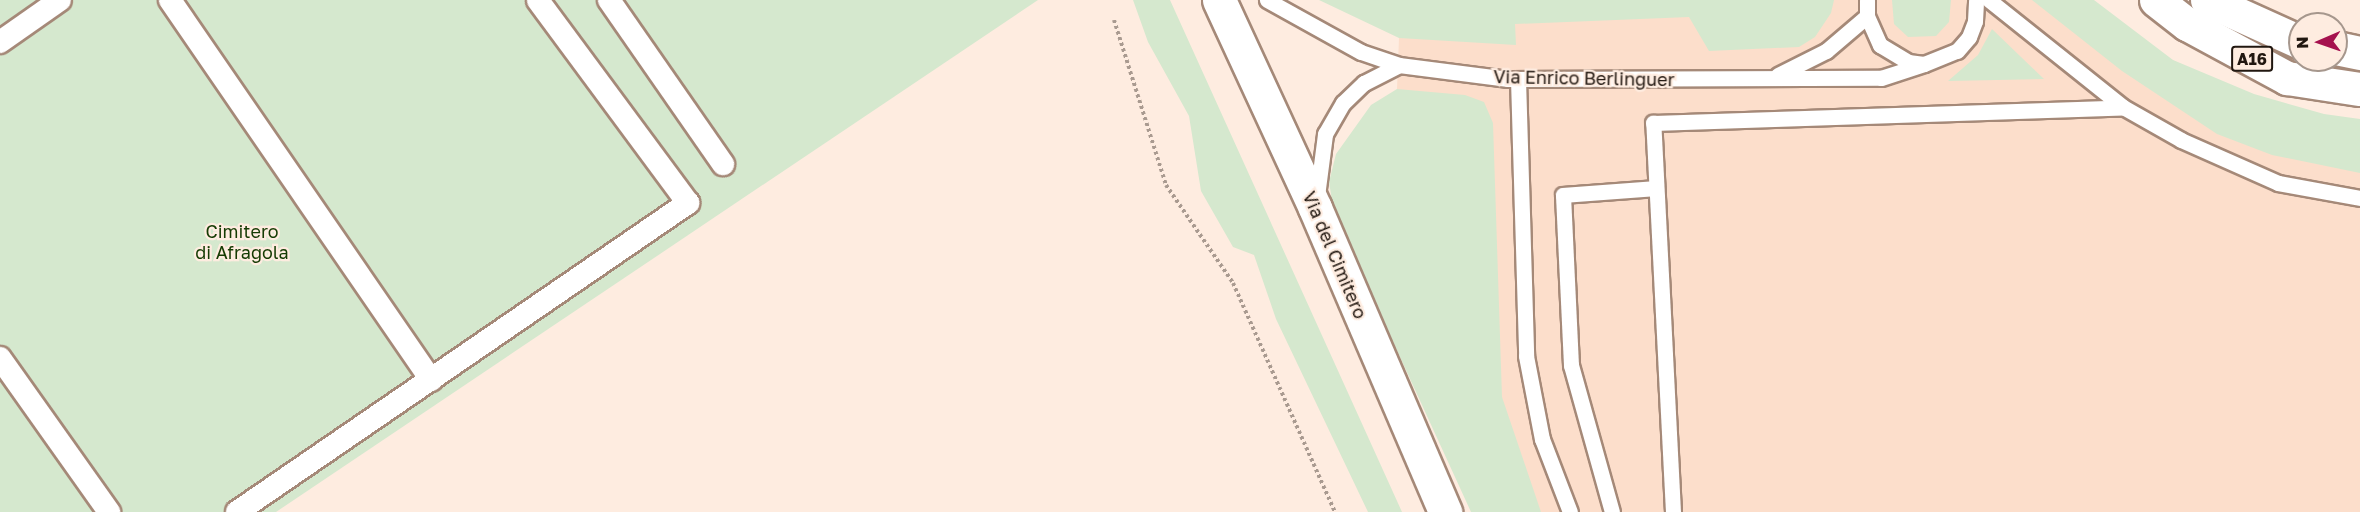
<!DOCTYPE html>
<style>
body{margin:0}
#map{position:relative;width:2360px;height:512px;overflow:hidden;background:#feece0;font-family:"Golos Text",sans-serif}
div>[style]{position:absolute}
.built>*{inset:0;background:#fcdecb}
.green>*{inset:0;background:#d5e8ce}
.path>*{height:4px;margin-top:-2px;transform-origin:0;background:repeating-linear-gradient(90deg,#a99a90 0 3px,transparent 0 6px)}
.roads{filter:drop-shadow(2px 0 #a58978) drop-shadow(-2px 0 #a58978) drop-shadow(0 2px #a58978) drop-shadow(0 -2px #a58978)}
.service>*{height:15px;margin:-7.5px;padding:0 7.5px;transform-origin:7.5px;border-radius:7.5px;background:#fff}
.pedestrian>*{height:22px;margin:-11px;padding:0 11px;transform-origin:11px;border-radius:11px;background:#fff}
.secondary>*{height:33px;margin:-16.5px;padding:0 16.5px;transform-origin:16.5px;border-radius:16.5px;background:#fff}
.motorway>*{height:33px;margin:-16.5px;padding:0 16.5px;transform-origin:16.5px;border-radius:16.5px;background:#fff}
span{translate:-50% -50%;white-space:nowrap;text-align:center;line-height:1.15;-webkit-text-stroke:4.5px #feece0;paint-order:stroke}
.shield-label span{padding:2px 4px;background:#feece0;border:2px solid;border-radius:4px;-webkit-text-stroke-width:0}
.shield-label{font-size:16px;color:#211710;font-weight:700}
.street-label{font-size:18px;color:#211710}
.park-label{font-size:18px;color:#153b03}
.north{position:absolute;left:2288px;top:12px;width:60px;height:60px;box-sizing:border-box;background:#feece0;border:2px solid #a6978d;border-radius:50%;rotate:268deg;font-size:16px;font-weight:700;line-height:24px;text-align:center;color:#211710}
.north::after{content:'';display:block;margin:auto;width:21px;height:27px;background:#a5114e;clip-path:polygon(50% 0,100% 100%,50% 72%,0 100%)}
</style>
<div id="map">
<div class="built">
<i style="clip-path:polygon(1383px 0,2057px 0,2360px 157px,2360px 512px,1506px 512px,1403px 117px,1397px 89px,1399px 38px)"></i>
</div>
<div class="green">
<i style="clip-path:polygon(0 0,1038px 0,276px 512px,0 512px)"></i>
<i style="clip-path:polygon(1133px 0,1170px 0,1402px 512px,1368px 512px,1276px 319px,1254px 255px,1233px 247px,1201px 191px,1189px 116px,1148px 42px)"></i>
<i style="clip-path:polygon(1319px 0,1834px 0,1831px 13px,1815px 37px,1799px 47px,1709px 51px,1689px 17px,1515px 24px,1516px 45px,1399px 38px)"></i>
<i style="clip-path:polygon(1892px 0,1951px 0,1949px 22px,1936px 36px,1908px 37px,1894px 24px)"></i>
<i style="clip-path:polygon(2032px 0,2094px 0,2173px 60px,2254px 94px,2324px 114px,2360px 119px,2360px 173px,2272px 155px,2217px 134px,2122px 71px)"></i>
<i style="clip-path:polygon(1992px 29px,2044px 79px,1948px 81px,1978px 55px)"></i>
<i style="clip-path:polygon(1397px 89px,1465px 95px,1484px 102px,1493px 123px,1502px 397px,1541px 512px,1471px 512px,1334px 213px,1329px 182px,1336px 154px,1371px 105px)"></i>
</div>
<div class="path">
<i style="left:1114px;top:20px;width:173px;rotate:72.5deg"></i>
<i style="left:1166px;top:185px;width:119px;rotate:55.6deg"></i>
<i style="left:1233px;top:283px;width:251px;rotate:66deg"></i>
</div>
<div class="roads">
<div class="service">
<i style="left:1267px;top:0;width:107px;rotate:29deg"></i>
<i style="left:1361px;top:52px;width:40px;rotate:18.9deg"></i>
<i style="left:1399px;top:65px;width:110px;rotate:7.3deg"></i>
<i style="left:1508px;top:79px;width:373px;rotate:-0.2deg"></i>
<i style="left:1881px;top:78px;width:45px;rotate:-18deg"></i>
<i style="left:1867px;top:0;width:16px;rotate:90deg"></i>
<i style="left:1867px;top:16px;width:32px;rotate:66deg"></i>
<i style="left:1880px;top:45px;width:33px;rotate:31deg"></i>
<i style="left:1908px;top:62px;width:16px;rotate:7deg"></i>
<i style="left:1924px;top:64px;width:35px;rotate:-22deg"></i>
<i style="left:1957px;top:51px;width:18px;rotate:-49deg"></i>
<i style="left:1969px;top:37px;width:17px;rotate:-69deg"></i>
<i style="left:1975px;top:21px;width:21px;rotate:-87deg"></i>
<i style="left:1989px;top:0;width:171px;rotate:38.6deg"></i>
<i style="left:2123px;top:107px;width:67px;rotate:29.6deg"></i>
<i style="left:2181px;top:140px;width:106px;rotate:23.9deg"></i>
<i style="left:2278px;top:183px;width:83px;rotate:10.4deg"></i>
<i style="left:1778px;top:75px;width:54px;rotate:-26.6deg"></i>
<i style="left:1826px;top:51px;width:54px;rotate:-40.5deg"></i>
<i style="left:1518px;top:79px;width:277px;rotate:88.3deg"></i>
<i style="left:1526px;top:356px;width:85px;rotate:79.1deg"></i>
<i style="left:1542px;top:439px;width:78px;rotate:69deg"></i>
<i style="left:1317px;top:196px;width:63px;rotate:-82.6deg"></i>
<i style="left:1325px;top:134px;width:36px;rotate:-60deg"></i>
<i style="left:1343px;top:103px;width:29px;rotate:-44deg"></i>
<i style="left:1364px;top:83px;width:39px;rotate:-27deg"></i>
<i style="left:1612px;top:512px;width:153px;rotate:-105.6deg"></i>
<i style="left:1571px;top:365px;width:170px;rotate:-92.7deg"></i>
<i style="left:1563px;top:195px;width:93px;rotate:-4.3deg"></i>
<i style="left:1673px;top:512px;width:390px;rotate:-92.9deg"></i>
<i style="left:1653px;top:123px;width:470px;rotate:-1.9deg"></i>
</div>
<div class="pedestrian">
<i style="left:170px;top:0;width:461px;rotate:55.5deg"></i>
<i style="left:609px;top:0;width:200px;rotate:55.2deg"></i>
<i style="left:0;top:42px;width:73px;rotate:-35deg"></i>
<i style="left:0;top:358px;width:189px;rotate:54.7deg"></i>
<i style="left:237px;top:512px;width:547px;rotate:-34.42deg"></i>
<i style="left:688px;top:203px;width:252px;rotate:-126.5deg"></i>
</div>
<div class="secondary">
<i style="left:1219px;top:0;width:229px;rotate:65.2deg"></i>
<i style="left:1315px;top:208px;width:331px;rotate:66.8deg"></i>
</div>
<div class="motorway">
<i style="left:2156px;top:0;width:39px;rotate:38deg"></i>
<i style="left:2187px;top:24px;width:114px;rotate:28.4deg"></i>
<i style="left:2287px;top:78px;width:74px;rotate:8.6deg"></i>
<i style="left:2207px;top:0;width:102px;rotate:24.3deg"></i>
<i style="left:2336px;top:48px;width:25px;rotate:12deg"></i>
</div>
</div>
<div class="shield-label">
<span style="left:2252px;top:59px">A16</span>
</div>
<div class="street-label">
<span style="left:1584px;top:78px;rotate:1deg">Via Enrico Berlinguer</span>
<span style="left:1335px;top:255px;rotate:67deg">Via del Cimitero</span>
</div>
<div class="park-label">
<span style="left:242px;top:242px">Cimitero<br>di Afragola</span>
</div>
<div class="north">N</div>
</div>
